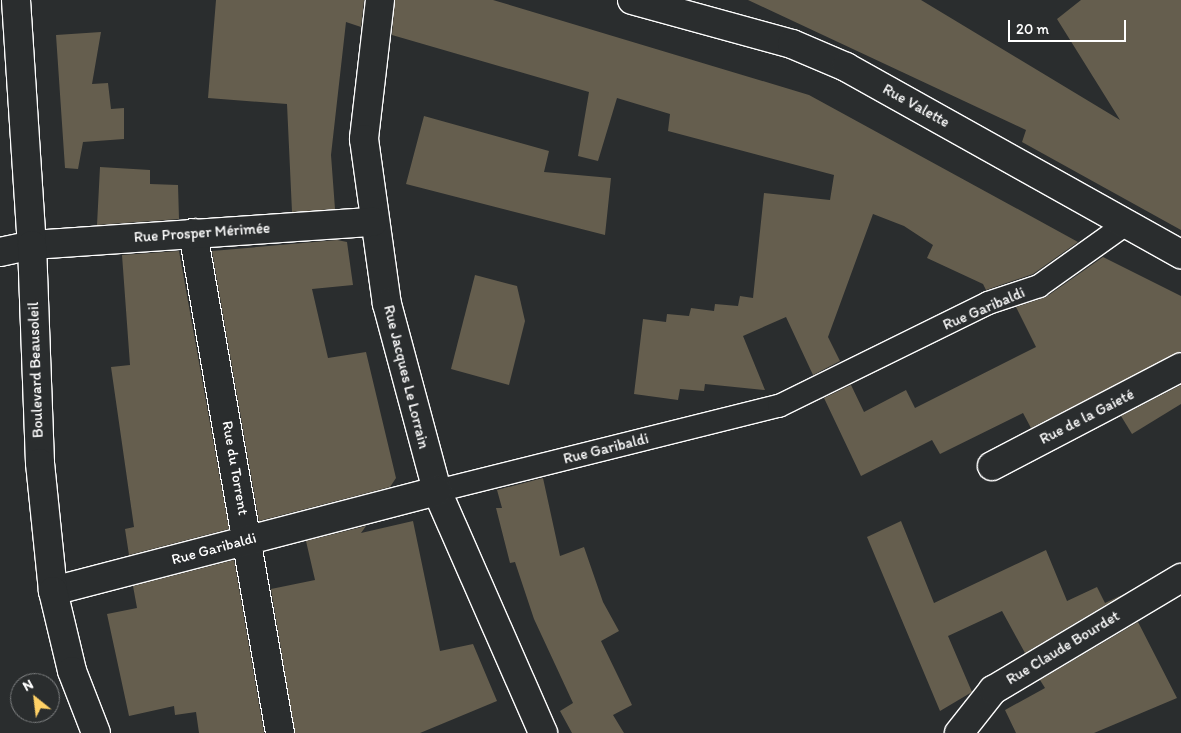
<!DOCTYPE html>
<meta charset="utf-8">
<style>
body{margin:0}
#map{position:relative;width:1181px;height:733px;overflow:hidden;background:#2a2d2e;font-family:Itim,sans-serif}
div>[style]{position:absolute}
.building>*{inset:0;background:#655e4e}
.roads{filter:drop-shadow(1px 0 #fff) drop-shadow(-1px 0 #fff) drop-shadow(0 1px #fff) drop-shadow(0 -1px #fff)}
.lane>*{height:22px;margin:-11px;padding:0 11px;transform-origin:11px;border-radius:11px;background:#2a2d2e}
.street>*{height:28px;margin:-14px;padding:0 14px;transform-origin:14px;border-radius:14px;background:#2a2d2e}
.secondary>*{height:28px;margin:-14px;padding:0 14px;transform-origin:14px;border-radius:14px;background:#2a2d2e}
span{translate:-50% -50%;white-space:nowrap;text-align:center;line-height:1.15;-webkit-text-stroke:5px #2a2d2e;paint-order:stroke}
.street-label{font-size:15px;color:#fff}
.north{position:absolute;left:10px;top:673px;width:50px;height:50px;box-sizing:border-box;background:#2a2d2e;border:1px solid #7f8182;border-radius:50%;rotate:331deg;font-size:14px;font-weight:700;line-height:20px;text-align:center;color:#fff}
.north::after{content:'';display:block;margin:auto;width:18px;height:22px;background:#ffd166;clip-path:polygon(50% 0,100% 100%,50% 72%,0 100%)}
.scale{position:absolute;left:1008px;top:20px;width:118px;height:22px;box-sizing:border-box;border:2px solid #fff;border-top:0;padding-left:6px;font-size:15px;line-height:18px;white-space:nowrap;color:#fff;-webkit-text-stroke:4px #2a2d2e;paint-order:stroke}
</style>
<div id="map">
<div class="building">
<i style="clip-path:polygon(216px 0,364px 0,361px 27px,346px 22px,331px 155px,335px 209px,292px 212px,287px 104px,208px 98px)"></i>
<i style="clip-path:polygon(395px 0,493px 0,809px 95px,1078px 242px,1033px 274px,986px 290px,983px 284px,927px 258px,933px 245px,904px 226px,873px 214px,828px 337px,840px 361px,813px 375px,786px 317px,743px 336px,765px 390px,705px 384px,704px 391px,680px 389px,678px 400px,634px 394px,643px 319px,666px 322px,667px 314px,689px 316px,691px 308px,714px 311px,715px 304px,738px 306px,740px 296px,753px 298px,764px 193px,830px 200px,834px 175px,668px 131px,670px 114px,617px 98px,598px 161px,578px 156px,589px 92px,392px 35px)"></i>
<i style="clip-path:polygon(748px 0,921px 0,1120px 120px,1057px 19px,1081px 0,1181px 0,1181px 230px,1022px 142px,1026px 130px)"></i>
<i style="clip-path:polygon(101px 32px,92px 84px,108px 83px,111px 109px,124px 108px,124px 139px,83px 142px,78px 169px,65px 168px,56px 35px)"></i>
<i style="clip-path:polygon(424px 116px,549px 151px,544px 172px,611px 178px,605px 235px,406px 184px)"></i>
<i style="clip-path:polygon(100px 167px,150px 170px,150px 184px,178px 185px,179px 219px,97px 225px)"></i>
<i style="clip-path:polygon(337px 240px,347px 242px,353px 285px,312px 289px,328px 358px,366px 352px,396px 478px,390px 487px,259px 521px,212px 251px)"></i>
<i style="clip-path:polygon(179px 251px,229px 529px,129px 555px,125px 529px,134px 527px,111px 367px,130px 365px,122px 255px)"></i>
<i style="clip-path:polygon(1103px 257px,1181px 296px,1181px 351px,1031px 428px,1023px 413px,940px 454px,932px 440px,861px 476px,824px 398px,851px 385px,864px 412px,906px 390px,915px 408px,1036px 347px,1016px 307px,1046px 297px)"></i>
<i style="clip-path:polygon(475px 275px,517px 286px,525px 321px,509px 385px,451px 369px)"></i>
<i style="clip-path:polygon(1181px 385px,1181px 404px,1132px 434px,1121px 416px)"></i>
<i style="clip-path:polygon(543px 478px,560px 556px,584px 547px,603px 602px,619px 631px,601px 641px,632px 705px,613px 715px,624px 733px,572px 733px,560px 711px,573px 703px,534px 619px,515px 562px,510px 563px,496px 508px,502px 508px,497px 490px)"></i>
<i style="clip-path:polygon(413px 521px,440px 651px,473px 644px,497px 701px,420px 733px,295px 733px,271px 589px,315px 580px,306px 541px,366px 526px,361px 533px)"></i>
<i style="clip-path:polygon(901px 521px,934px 603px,1046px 550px,1067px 601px,1097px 587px,1105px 603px,1124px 594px,1025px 653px,1002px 611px,948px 636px,972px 692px,940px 711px,867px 537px)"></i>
<i style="clip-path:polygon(234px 560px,264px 733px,199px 733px,196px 712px,175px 715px,174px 706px,129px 716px,107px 614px,137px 608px,133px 586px)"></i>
<i style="clip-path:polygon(1138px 622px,1177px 698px,1094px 733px,1016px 733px,1005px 710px,1045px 688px,1040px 680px)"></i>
</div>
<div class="roads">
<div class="lane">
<i style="left:437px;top:491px;width:352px;rotate:-14deg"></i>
<i style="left:779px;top:406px;width:233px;rotate:-26.2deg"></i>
<i style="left:988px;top:303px;width:54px;rotate:-18.4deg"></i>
<i style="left:1039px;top:286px;width:107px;rotate:-35.5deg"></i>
</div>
<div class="street">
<i style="left:380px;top:0;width:140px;rotate:96.6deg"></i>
<i style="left:364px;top:139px;width:167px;rotate:82.1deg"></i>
<i style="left:387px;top:304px;width:194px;rotate:75deg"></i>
<i style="left:437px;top:491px;width:264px;rotate:66.3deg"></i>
<i style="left:632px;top:0;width:166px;rotate:15.4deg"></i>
<i style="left:792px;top:44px;width:59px;rotate:23.1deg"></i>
<i style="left:846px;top:67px;width:384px;rotate:29.2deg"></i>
<i style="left:193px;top:233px;width:508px;rotate:80.13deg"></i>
<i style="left:0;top:252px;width:33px;rotate:-12deg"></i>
<i style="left:32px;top:245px;width:342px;rotate:-3.9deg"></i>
<i style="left:992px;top:466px;width:213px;rotate:-27.6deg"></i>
<i style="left:53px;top:591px;width:397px;rotate:-14.6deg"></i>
<i style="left:959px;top:733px;width:55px;rotate:-51.7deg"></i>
<i style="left:993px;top:690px;width:219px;rotate:-30.8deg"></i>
</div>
<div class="secondary">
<i style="left:16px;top:0;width:246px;rotate:86.3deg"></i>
<i style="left:32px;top:245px;width:218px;rotate:87.9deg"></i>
<i style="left:40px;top:463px;width:129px;rotate:84.2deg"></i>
<i style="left:53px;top:591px;width:82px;rotate:76.6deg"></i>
<i style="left:72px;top:671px;width:66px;rotate:68.8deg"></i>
</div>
</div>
<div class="street-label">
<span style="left:916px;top:106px;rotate:29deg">Rue Valette</span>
<span style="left:202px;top:233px;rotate:-4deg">Rue Prosper Mérimée</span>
<span style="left:984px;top:309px;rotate:-23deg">Rue Garibaldi</span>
<span style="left:36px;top:370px;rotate:-92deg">Boulevard Beausoleil</span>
<span style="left:406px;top:377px;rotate:76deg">Rue Jacques Le Lorrain</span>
<span style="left:1087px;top:417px;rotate:-27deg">Rue de la Gaieté</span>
<span style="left:606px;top:449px;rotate:-14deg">Rue Garibaldi</span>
<span style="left:235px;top:468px;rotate:80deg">Rue du Torrent</span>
<span style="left:214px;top:549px;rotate:-15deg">Rue Garibaldi</span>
<span style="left:1063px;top:648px;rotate:-31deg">Rue Claude Bourdet</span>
</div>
<div class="north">N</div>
<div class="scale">20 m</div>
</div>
